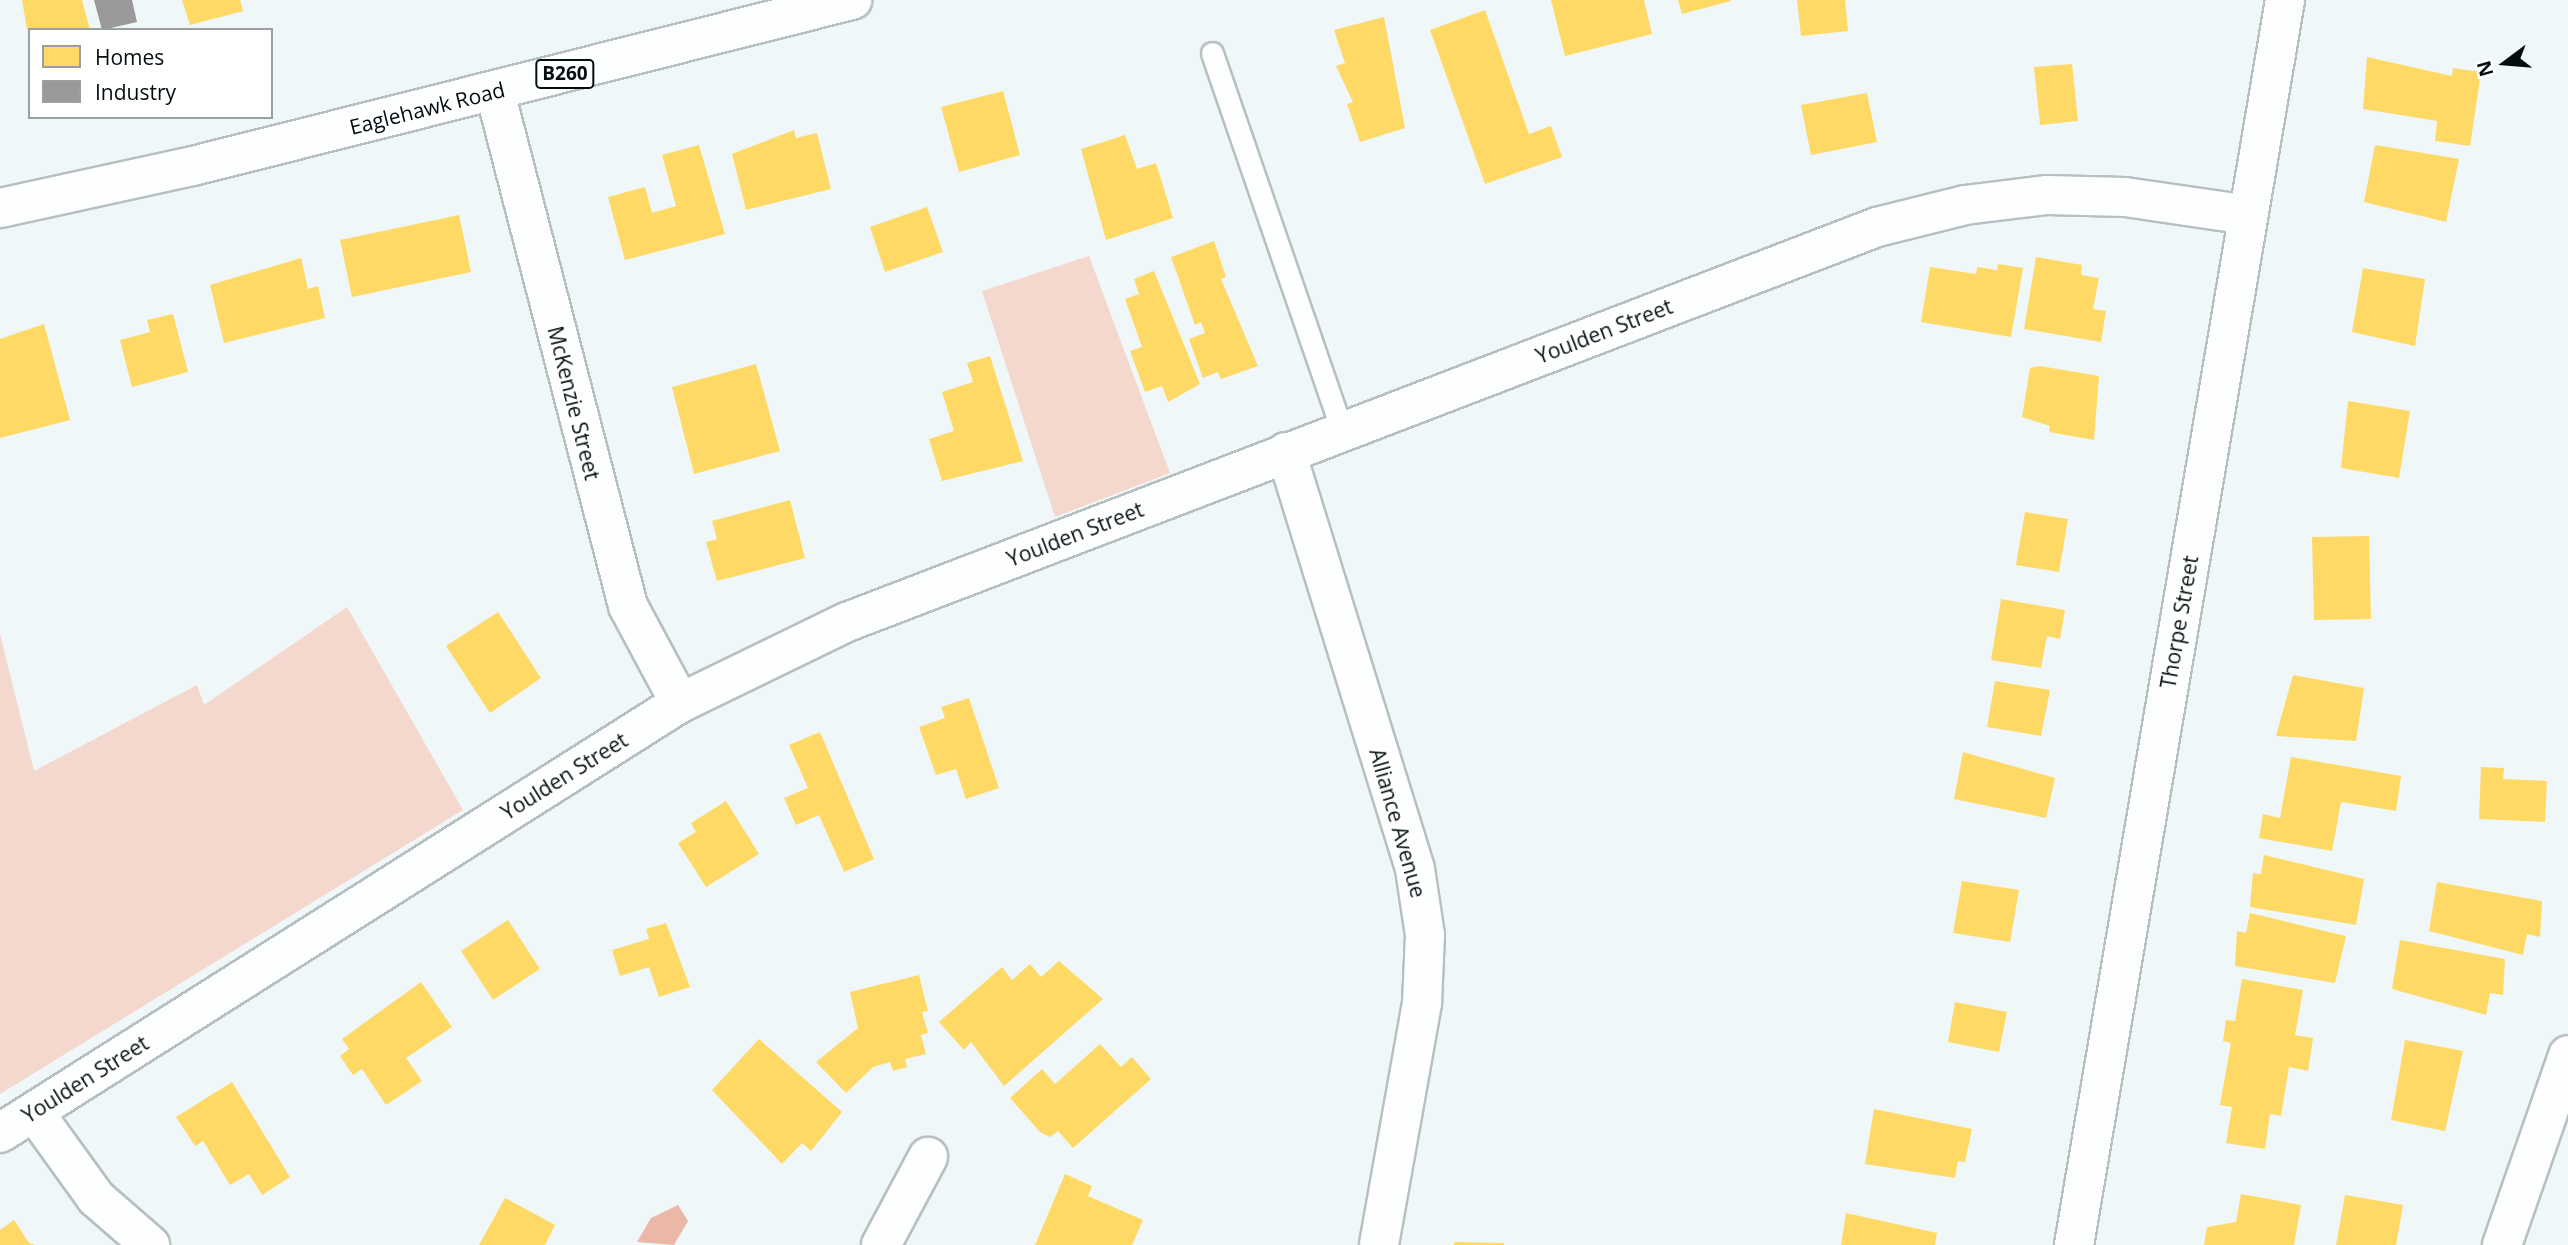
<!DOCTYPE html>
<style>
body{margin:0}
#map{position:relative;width:2568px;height:1245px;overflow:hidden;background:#f0f7f9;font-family:"Open Sans",sans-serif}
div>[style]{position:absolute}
.green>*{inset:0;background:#f4d7cd}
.water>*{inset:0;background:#ebb8a7}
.homes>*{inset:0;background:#ffd966}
.industry>*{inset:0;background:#999}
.roads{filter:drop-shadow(2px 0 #b6bfc2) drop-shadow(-2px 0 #b6bfc2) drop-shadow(0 2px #b6bfc2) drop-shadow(0 -2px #b6bfc2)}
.lane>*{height:21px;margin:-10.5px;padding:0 10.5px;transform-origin:10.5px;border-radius:10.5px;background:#fdfefe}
.street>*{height:38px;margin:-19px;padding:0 19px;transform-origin:19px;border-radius:19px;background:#fdfefe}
.primary>*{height:38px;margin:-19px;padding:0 19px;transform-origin:19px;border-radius:19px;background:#fdfefe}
span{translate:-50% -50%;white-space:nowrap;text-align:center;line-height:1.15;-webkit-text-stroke:7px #fff;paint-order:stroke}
.shield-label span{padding:2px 5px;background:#fff;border:2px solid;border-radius:5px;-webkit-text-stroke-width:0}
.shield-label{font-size:19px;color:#030e11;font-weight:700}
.street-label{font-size:21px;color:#030e11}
.legend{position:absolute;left:28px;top:28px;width:245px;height:91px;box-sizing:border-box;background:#fff;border:2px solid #9a9fa0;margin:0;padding:9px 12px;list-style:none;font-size:21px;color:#030e11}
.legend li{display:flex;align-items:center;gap:14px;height:35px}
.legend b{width:35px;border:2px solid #9a9fa0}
.north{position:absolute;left:2470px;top:28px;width:70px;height:70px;-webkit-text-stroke:5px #fff;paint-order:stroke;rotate:254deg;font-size:19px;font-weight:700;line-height:28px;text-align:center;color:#030e11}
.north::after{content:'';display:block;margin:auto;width:24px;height:32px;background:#030e11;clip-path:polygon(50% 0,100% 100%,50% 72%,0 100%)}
</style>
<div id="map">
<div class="green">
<i style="clip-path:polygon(1089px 256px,1170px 473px,1055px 517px,982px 291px)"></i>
<i style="clip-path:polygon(347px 607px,463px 810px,0 1094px,0 634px,34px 771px,197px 685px,204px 705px)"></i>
</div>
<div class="water">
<i style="clip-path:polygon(678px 1205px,688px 1221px,674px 1245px,637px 1242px,651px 1218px)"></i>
</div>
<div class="homes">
<i style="clip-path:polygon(22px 0,82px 0,90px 30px,27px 29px)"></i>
<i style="clip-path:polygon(182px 0,240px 0,243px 11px,190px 25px)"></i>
<i style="clip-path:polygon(1551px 0,1644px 0,1652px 34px,1565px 56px)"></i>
<i style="clip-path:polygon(1678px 0,1730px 0,1731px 1px,1682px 14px)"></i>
<i style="clip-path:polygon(1797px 0,1845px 0,1848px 31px,1801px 36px)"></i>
<i style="clip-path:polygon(1485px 10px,1529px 134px,1551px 126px,1562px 157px,1485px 184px,1430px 30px)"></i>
<i style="clip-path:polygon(1384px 17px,1405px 128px,1360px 142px,1347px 104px,1353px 102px,1336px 66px,1345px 63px,1334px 30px)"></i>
<i style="clip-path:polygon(2367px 57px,2452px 76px,2453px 68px,2481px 72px,2470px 146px,2435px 141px,2437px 121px,2363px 109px)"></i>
<i style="clip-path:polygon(2072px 64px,2078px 121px,2040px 125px,2034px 67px)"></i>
<i style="clip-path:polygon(1003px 91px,1020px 155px,959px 172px,941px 107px)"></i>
<i style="clip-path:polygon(1867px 93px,1877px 142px,1811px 155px,1801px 105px)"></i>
<i style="clip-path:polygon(794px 130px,796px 138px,817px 133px,831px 189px,746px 210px,732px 154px)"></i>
<i style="clip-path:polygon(1125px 135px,1137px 169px,1156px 163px,1173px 218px,1106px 240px,1081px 149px)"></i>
<i style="clip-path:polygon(699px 145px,725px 234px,625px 260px,608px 197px,645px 187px,652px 213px,676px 206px,662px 155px)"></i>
<i style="clip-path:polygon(2375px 145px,2459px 159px,2446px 222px,2364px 202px)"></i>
<i style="clip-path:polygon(927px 207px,943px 252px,885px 272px,870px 227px)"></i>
<i style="clip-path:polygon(459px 215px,471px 272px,352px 297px,340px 240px)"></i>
<i style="clip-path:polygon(1214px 241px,1226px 277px,1221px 279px,1258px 366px,1221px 379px,1218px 372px,1203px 378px,1189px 339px,1205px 333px,1201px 322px,1195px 325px,1171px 257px)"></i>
<i style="clip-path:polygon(2036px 257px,2082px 265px,2081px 275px,2099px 278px,2093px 309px,2106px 311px,2101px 342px,2024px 329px)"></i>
<i style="clip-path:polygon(301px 258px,308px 289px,318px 286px,325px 318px,224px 343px,210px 285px)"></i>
<i style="clip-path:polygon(1998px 264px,2023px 268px,2011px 337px,1921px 322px,1930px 267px,1976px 274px,1977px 267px,1997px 270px)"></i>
<i style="clip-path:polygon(2363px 268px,2425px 279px,2415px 346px,2352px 332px)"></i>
<i style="clip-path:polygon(1154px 271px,1200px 384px,1168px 402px,1162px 386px,1145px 392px,1130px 351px,1142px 347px,1125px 299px,1139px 294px,1134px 279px)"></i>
<i style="clip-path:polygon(173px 314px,188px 372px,132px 387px,120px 340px,150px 332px,147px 320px)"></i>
<i style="clip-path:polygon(44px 324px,70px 420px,0 438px,0 339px)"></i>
<i style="clip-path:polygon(990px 356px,1023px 461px,942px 481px,929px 439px,954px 431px,942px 392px,973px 382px,967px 363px)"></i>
<i style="clip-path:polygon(756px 364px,780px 451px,694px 474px,672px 387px)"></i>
<i style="clip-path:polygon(2040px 366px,2099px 376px,2094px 440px,2049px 432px,2050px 426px,2022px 417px,2030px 368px)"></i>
<i style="clip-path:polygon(2348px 401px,2410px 411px,2399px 478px,2341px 468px)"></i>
<i style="clip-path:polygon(790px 500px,805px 558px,717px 581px,706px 542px,717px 539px,712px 521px)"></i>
<i style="clip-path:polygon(2025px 512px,2068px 519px,2059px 572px,2016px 565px)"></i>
<i style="clip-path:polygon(2369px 536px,2371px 619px,2314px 620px,2312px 537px)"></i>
<i style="clip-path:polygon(2001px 599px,2065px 610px,2060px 639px,2047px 636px,2041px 668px,1991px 660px)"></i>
<i style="clip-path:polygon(498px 612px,541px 678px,490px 713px,446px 646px)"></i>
<i style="clip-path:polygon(2293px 675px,2364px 688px,2356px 741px,2276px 736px)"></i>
<i style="clip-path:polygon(1995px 681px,2050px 690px,2041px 736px,1987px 727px)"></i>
<i style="clip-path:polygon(969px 698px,999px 788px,966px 799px,956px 769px,936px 775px,919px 727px,945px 718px,941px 707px)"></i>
<i style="clip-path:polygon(820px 732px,874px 859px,844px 872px,819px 815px,796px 825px,784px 798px,808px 788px,789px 745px)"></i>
<i style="clip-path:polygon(1963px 752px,2055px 778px,2046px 818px,1954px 799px)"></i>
<i style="clip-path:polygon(2291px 757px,2401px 776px,2396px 811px,2341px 802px,2332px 851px,2259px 838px,2263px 814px,2280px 818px)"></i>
<i style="clip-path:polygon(2481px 767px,2504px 768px,2503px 779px,2547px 781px,2545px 822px,2479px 819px)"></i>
<i style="clip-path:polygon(726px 801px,759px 854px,706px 887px,678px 843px,696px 832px,691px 823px)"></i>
<i style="clip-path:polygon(2264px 855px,2364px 879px,2356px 925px,2250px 907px,2253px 873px,2261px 874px)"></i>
<i style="clip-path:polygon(1962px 881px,2019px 890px,2010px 942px,1953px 933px)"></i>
<i style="clip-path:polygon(2437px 882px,2542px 901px,2540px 937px,2527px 934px,2523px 955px,2429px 931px)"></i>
<i style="clip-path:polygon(2250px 913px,2346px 936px,2335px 983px,2235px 966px,2237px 931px,2246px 933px)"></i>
<i style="clip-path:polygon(508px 920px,540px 969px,493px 1000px,461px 951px)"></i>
<i style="clip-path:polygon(666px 923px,690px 987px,659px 997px,649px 967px,620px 976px,612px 950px,649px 939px,646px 929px)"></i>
<i style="clip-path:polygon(2400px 940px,2505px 959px,2503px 995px,2490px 993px,2486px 1015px,2392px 989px)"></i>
<i style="clip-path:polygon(1059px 961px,1103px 999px,1004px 1086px,971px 1042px,964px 1050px,939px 1022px,1002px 967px,1012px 980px,1030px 964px,1041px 977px)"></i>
<i style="clip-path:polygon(919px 975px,928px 1011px,922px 1012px,928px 1033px,921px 1035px,926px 1054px,905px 1059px,907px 1067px,893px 1071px,890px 1062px,873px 1067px,846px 1093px,816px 1062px,858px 1028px,850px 992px)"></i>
<i style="clip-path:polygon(2242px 979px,2303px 990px,2295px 1035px,2313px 1038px,2308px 1071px,2289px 1067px,2281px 1116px,2270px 1114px,2265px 1149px,2226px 1143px,2232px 1107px,2220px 1105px,2231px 1043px,2223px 1041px,2226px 1020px,2235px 1021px)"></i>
<i style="clip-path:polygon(421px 982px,452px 1027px,406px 1058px,422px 1081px,386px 1105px,362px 1069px,353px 1075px,340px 1056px,349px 1049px,342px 1039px)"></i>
<i style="clip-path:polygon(1955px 1002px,2007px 1012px,1999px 1052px,1948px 1042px)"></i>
<i style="clip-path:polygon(759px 1039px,842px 1112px,811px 1151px,802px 1143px,782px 1164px,712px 1090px)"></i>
<i style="clip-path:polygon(2405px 1040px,2463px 1051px,2445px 1131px,2391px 1120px)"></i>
<i style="clip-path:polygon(1100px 1044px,1121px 1067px,1132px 1057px,1151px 1079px,1073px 1148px,1058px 1131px,1050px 1137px,1040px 1132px,1010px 1098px,1042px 1069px,1055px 1084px)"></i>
<i style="clip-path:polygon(232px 1082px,290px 1177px,262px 1195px,249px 1174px,230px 1185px,203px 1141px,195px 1146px,176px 1117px)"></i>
<i style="clip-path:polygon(1874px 1109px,1972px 1129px,1965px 1162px,1958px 1161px,1955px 1178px,1865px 1164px)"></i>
<i style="clip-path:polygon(1065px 1174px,1092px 1186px,1088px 1196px,1143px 1220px,1132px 1245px,1035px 1245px)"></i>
<i style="clip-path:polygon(2241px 1194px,2301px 1205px,2294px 1245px,2204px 1245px,2207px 1227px,2236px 1222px)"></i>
<i style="clip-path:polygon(2345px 1195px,2403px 1205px,2396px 1245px,2336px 1245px)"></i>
<i style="clip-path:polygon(505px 1198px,555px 1225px,545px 1245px,479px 1245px)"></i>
<i style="clip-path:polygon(1846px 1213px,1937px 1233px,1935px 1245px,1841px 1245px)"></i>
<i style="clip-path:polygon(14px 1220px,29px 1243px,35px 1245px,0 1245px,0 1230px)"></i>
<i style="clip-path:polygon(1454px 1242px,1504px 1243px,1504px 1245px,1454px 1245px)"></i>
</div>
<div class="industry">
<i style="clip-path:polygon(94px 0,132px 0,137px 22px,102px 30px)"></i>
</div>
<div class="roads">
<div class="lane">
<i style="left:1212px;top:53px;width:400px;rotate:71deg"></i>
</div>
<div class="street">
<i style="left:495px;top:92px;width:531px;rotate:75.49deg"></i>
<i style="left:628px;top:606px;width:110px;rotate:61.8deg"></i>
<i style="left:1286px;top:452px;width:436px;rotate:72.8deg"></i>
<i style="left:1415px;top:869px;width:67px;rotate:81.4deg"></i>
<i style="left:1425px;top:935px;width:68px;rotate:92.5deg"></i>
<i style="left:1422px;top:1003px;width:246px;rotate:100.1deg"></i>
<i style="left:34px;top:1112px;width:106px;rotate:54.2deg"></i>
<i style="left:96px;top:1198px;width:72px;rotate:41deg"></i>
<i style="left:0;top:1133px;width:805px;rotate:-32.31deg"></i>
<i style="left:680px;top:703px;width:186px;rotate:-25.9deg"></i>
<i style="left:847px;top:622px;width:1103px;rotate:-20.98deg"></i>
<i style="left:1877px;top:227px;width:91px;rotate:-14deg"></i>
<i style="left:1965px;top:205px;width:83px;rotate:-7deg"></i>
<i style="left:2047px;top:195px;width:78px;rotate:1.5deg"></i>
<i style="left:2125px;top:197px;width:124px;rotate:8.3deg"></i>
<i style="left:881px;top:1245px;width:100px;rotate:-61.9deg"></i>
<i style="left:2074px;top:1245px;width:1263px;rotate:-80.38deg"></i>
<i style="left:2502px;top:1245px;width:201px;rotate:-70.8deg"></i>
</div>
<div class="primary">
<i style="left:0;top:208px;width:198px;rotate:-12.3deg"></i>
<i style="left:193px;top:166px;width:680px;rotate:-14.14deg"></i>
</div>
</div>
<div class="shield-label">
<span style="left:565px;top:74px">B260</span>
</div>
<div class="street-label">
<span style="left:427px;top:108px;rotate:-14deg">Eaglehawk Road</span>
<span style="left:1604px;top:331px;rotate:-21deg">Youlden Street</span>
<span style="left:574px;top:403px;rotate:76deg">McKenzie Street</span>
<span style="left:1075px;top:534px;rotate:-21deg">Youlden Street</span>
<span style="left:2179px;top:622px;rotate:-80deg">Thorpe Street</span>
<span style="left:564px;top:776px;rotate:-32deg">Youlden Street</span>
<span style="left:1398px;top:823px;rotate:74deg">Alliance Avenue</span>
<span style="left:85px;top:1079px;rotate:-32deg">Youlden Street</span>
</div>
<ul class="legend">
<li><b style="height:19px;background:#ffd966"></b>Homes</li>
<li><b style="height:19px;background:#999"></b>Industry</li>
</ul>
<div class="north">N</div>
</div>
